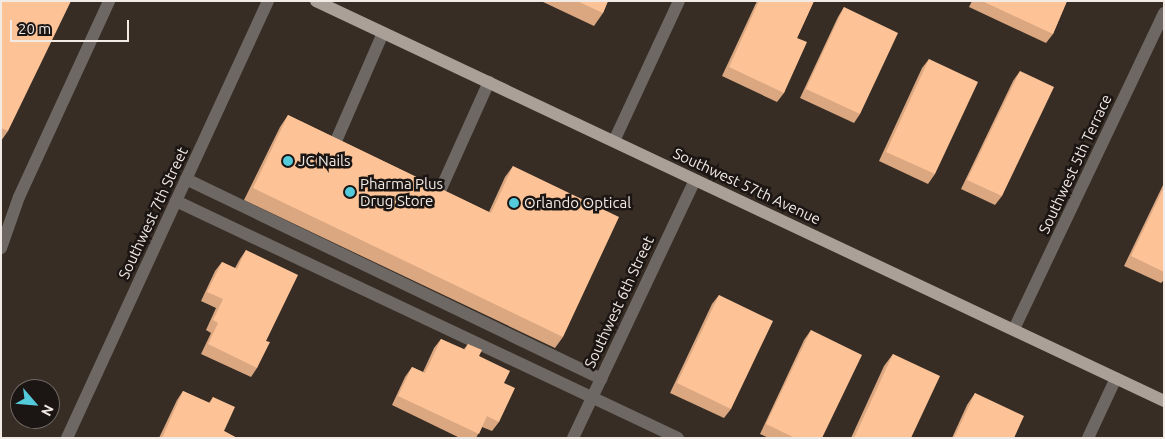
<!DOCTYPE html>
<style>
body{margin:0}
#map{position:relative;width:1165px;height:439px;overflow:hidden;background:#372d25;font-family:Ubuntu,sans-serif}
div>[style]{position:absolute}
.minor>*{height:12px;margin:-6px;padding:0 6px;transform-origin:6px;border-radius:6px;background:#6d6864}
.major>*{height:12px;margin:-6px;padding:0 6px;transform-origin:6px;border-radius:6px;background:#aba098}
.wall>*{inset:0;background:#daa781}
.building>*{inset:0;background:#fdc296}
.dots>*{width:14px;height:14px;translate:-50% -50%;box-sizing:border-box;border:2px solid #1b1613;border-radius:50%}
span{translate:-50% -50%;white-space:nowrap;text-align:center;line-height:1.15;-webkit-text-stroke:5px #1b1613;paint-order:stroke}
.poi-label{font-size:15px;color:#f1eae5}
.left{translate:0 -50%;text-align:left}
.street-label{font-size:15px;color:#f1eae5}
.frame{position:absolute;inset:0;border:2px solid #f1eae5;pointer-events:none}
.north{position:absolute;left:10px;top:379px;width:50px;height:50px;box-sizing:border-box;background:#1b1613;border:1px solid #716b67;border-radius:50%;rotate:117deg;font-size:14px;font-weight:700;line-height:20px;text-align:center;color:#f1eae5}
.north::after{content:'';display:block;margin:auto;width:18px;height:22px;background:#53cbdb;clip-path:polygon(50% 0,100% 100%,50% 72%,0 100%)}
.scale{position:absolute;left:10px;top:20px;width:119px;height:22px;box-sizing:border-box;border:2px solid #f1eae5;border-top:0;padding-left:6px;font-size:15px;line-height:18px;white-space:nowrap;color:#f1eae5;-webkit-text-stroke:4px #1b1613;paint-order:stroke}
</style>
<div id="map">
<div class="minor">
<i style="left:336px;top:141px;width:118px;rotate:-66.5deg"></i>
<i style="left:614px;top:141px;width:154px;rotate:-65.1deg"></i>
<i style="left:186px;top:179px;width:461px;rotate:25.7deg"></i>
<i style="left:439px;top:193px;width:122px;rotate:-65.8deg"></i>
<i style="left:176px;top:201px;width:555px;rotate:25.27deg"></i>
<i style="left:1px;top:248px;width:54px;rotate:-70.6deg"></i>
<i style="left:19px;top:197px;width:216px;rotate:-65.3deg"></i>
<i style="left:1014px;top:329px;width:350px;rotate:-64.6deg"></i>
<i style="left:67px;top:438px;width:481px;rotate:-65.3deg"></i>
<i style="left:573px;top:438px;width:285px;rotate:-64.7deg"></i>
<i style="left:1088px;top:438px;width:66px;rotate:-65deg"></i>
</div>
<div class="major">
<i style="left:316px;top:1px;width:938px;rotate:25.25deg"></i>
</div>
<div class="wall">
<i style="clip-path:polygon(1px 1px,8px 131px,1px 141px)"></i>
<i style="clip-path:polygon(541px 1px,608px 1px,603px 13px,594px 26px)"></i>
<i style="clip-path:polygon(757px 1px,814px 1px,797px 38px,784px 93px,777px 102px,722px 76px)"></i>
<i style="clip-path:polygon(972px 1px,1067px 1px,1053px 34px,1046px 43px,969px 7px)"></i>
<i style="clip-path:polygon(844px 7px,860px 114px,854px 123px,800px 98px,838px 17px)"></i>
<i style="clip-path:polygon(929px 59px,935px 174px,928px 184px,879px 161px,922px 68px)"></i>
<i style="clip-path:polygon(1020px 71px,1002px 196px,995px 205px,961px 189px,1013px 81px)"></i>
<i style="clip-path:polygon(288px 115px,489px 212px,505px 177px,513px 166px,563px 337px,555px 348px,244px 200px,280px 127px)"></i>
<i style="clip-path:polygon(1164px 183px,1164px 280px,1161px 283px,1124px 266px)"></i>
<i style="clip-path:polygon(246px 250px,266px 341px,257px 368px,251px 377px,201px 354px,211px 333px,206px 330px,216px 308px,201px 301px,215px 271px,222px 262px,235px 268px,240px 259px)"></i>
<i style="clip-path:polygon(719px 295px,731px 409px,724px 418px,670px 393px,712px 304px)"></i>
<i style="clip-path:polygon(811px 330px,822px 438px,769px 438px,760px 434px,804px 340px)"></i>
<i style="clip-path:polygon(441px 339px,464px 349px,468px 344px,479px 356px,504px 383px,499px 422px,492px 431px,482px 427px,476px 438px,460px 438px,392px 405px,405px 377px,412px 367px,423px 372px,434px 348px)"></i>
<i style="clip-path:polygon(893px 354px,911px 438px,851px 438px,884px 366px)"></i>
<i style="clip-path:polygon(183px 391px,209px 403px,213px 397px,224px 431px,237px 438px,159px 438px,177px 400px)"></i>
<i style="clip-path:polygon(975px 393px,1014px 438px,952px 438px,967px 405px)"></i>
</div>
<div class="building">
<i style="clip-path:polygon(1px 1px,71px 1px,8px 131px,1px 128px)"></i>
<i style="clip-path:polygon(577px 1px,608px 1px,603px 13px)"></i>
<i style="clip-path:polygon(759px 1px,814px 1px,797px 38px,807px 42px,784px 93px,729px 67px)"></i>
<i style="clip-path:polygon(982px 1px,1067px 1px,1053px 34px)"></i>
<i style="clip-path:polygon(844px 7px,898px 33px,860px 114px,806px 89px)"></i>
<i style="clip-path:polygon(929px 59px,978px 82px,935px 174px,886px 152px)"></i>
<i style="clip-path:polygon(1020px 71px,1054px 87px,1002px 196px,967px 180px)"></i>
<i style="clip-path:polygon(288px 115px,491px 213px,513px 166px,619px 217px,563px 337px,253px 188px)"></i>
<i style="clip-path:polygon(1164px 187px,1164px 272px,1131px 256px)"></i>
<i style="clip-path:polygon(246px 250px,298px 275px,266px 341px,270px 342px,257px 368px,208px 344px,218px 323px,213px 320px,223px 299px,207px 292px,222px 262px,237px 269px)"></i>
<i style="clip-path:polygon(719px 295px,773px 321px,731px 409px,677px 383px)"></i>
<i style="clip-path:polygon(811px 330px,862px 355px,822px 438px,795px 438px,766px 424px)"></i>
<i style="clip-path:polygon(441px 339px,465px 350px,468px 344px,482px 350px,479px 356px,510px 371px,504px 383px,515px 388px,499px 422px,487px 416px,479px 434px,398px 396px,412px 367px,425px 373px)"></i>
<i style="clip-path:polygon(893px 354px,940px 376px,911px 438px,854px 438px)"></i>
<i style="clip-path:polygon(183px 391px,210px 403px,213px 397px,235px 407px,224px 431px,237px 438px,162px 438px)"></i>
<i style="clip-path:polygon(975px 393px,1024px 416px,1014px 438px,954px 438px)"></i>
</div>
<div class="dots">
<i style="left:288px;top:161px;background:#53cbdb"></i>
<i style="left:350px;top:192px;background:#53cbdb"></i>
<i style="left:514px;top:203px;background:#53cbdb"></i>
</div>
<div class="poi-label">
<span class="left" style="left:298px;top:161px">JC Nails</span>
<span class="left" style="left:360px;top:192px">Pharma Plus<br>Drug Store</span>
<span class="left" style="left:524px;top:203px">Orlando Optical</span>
</div>
<div class="street-label">
<span style="left:1075px;top:164px;rotate:-65deg">Southwest 5th Terrace</span>
<span style="left:747px;top:186px;rotate:25deg">Southwest 57th Avenue</span>
<span style="left:153px;top:213px;rotate:-65deg">Southwest 7th Street</span>
<span style="left:619px;top:302px;rotate:-65deg">Southwest 6th Street</span>
</div>
<div class="frame"></div>
<div class="north">N</div>
<div class="scale">20 m</div>
</div>
